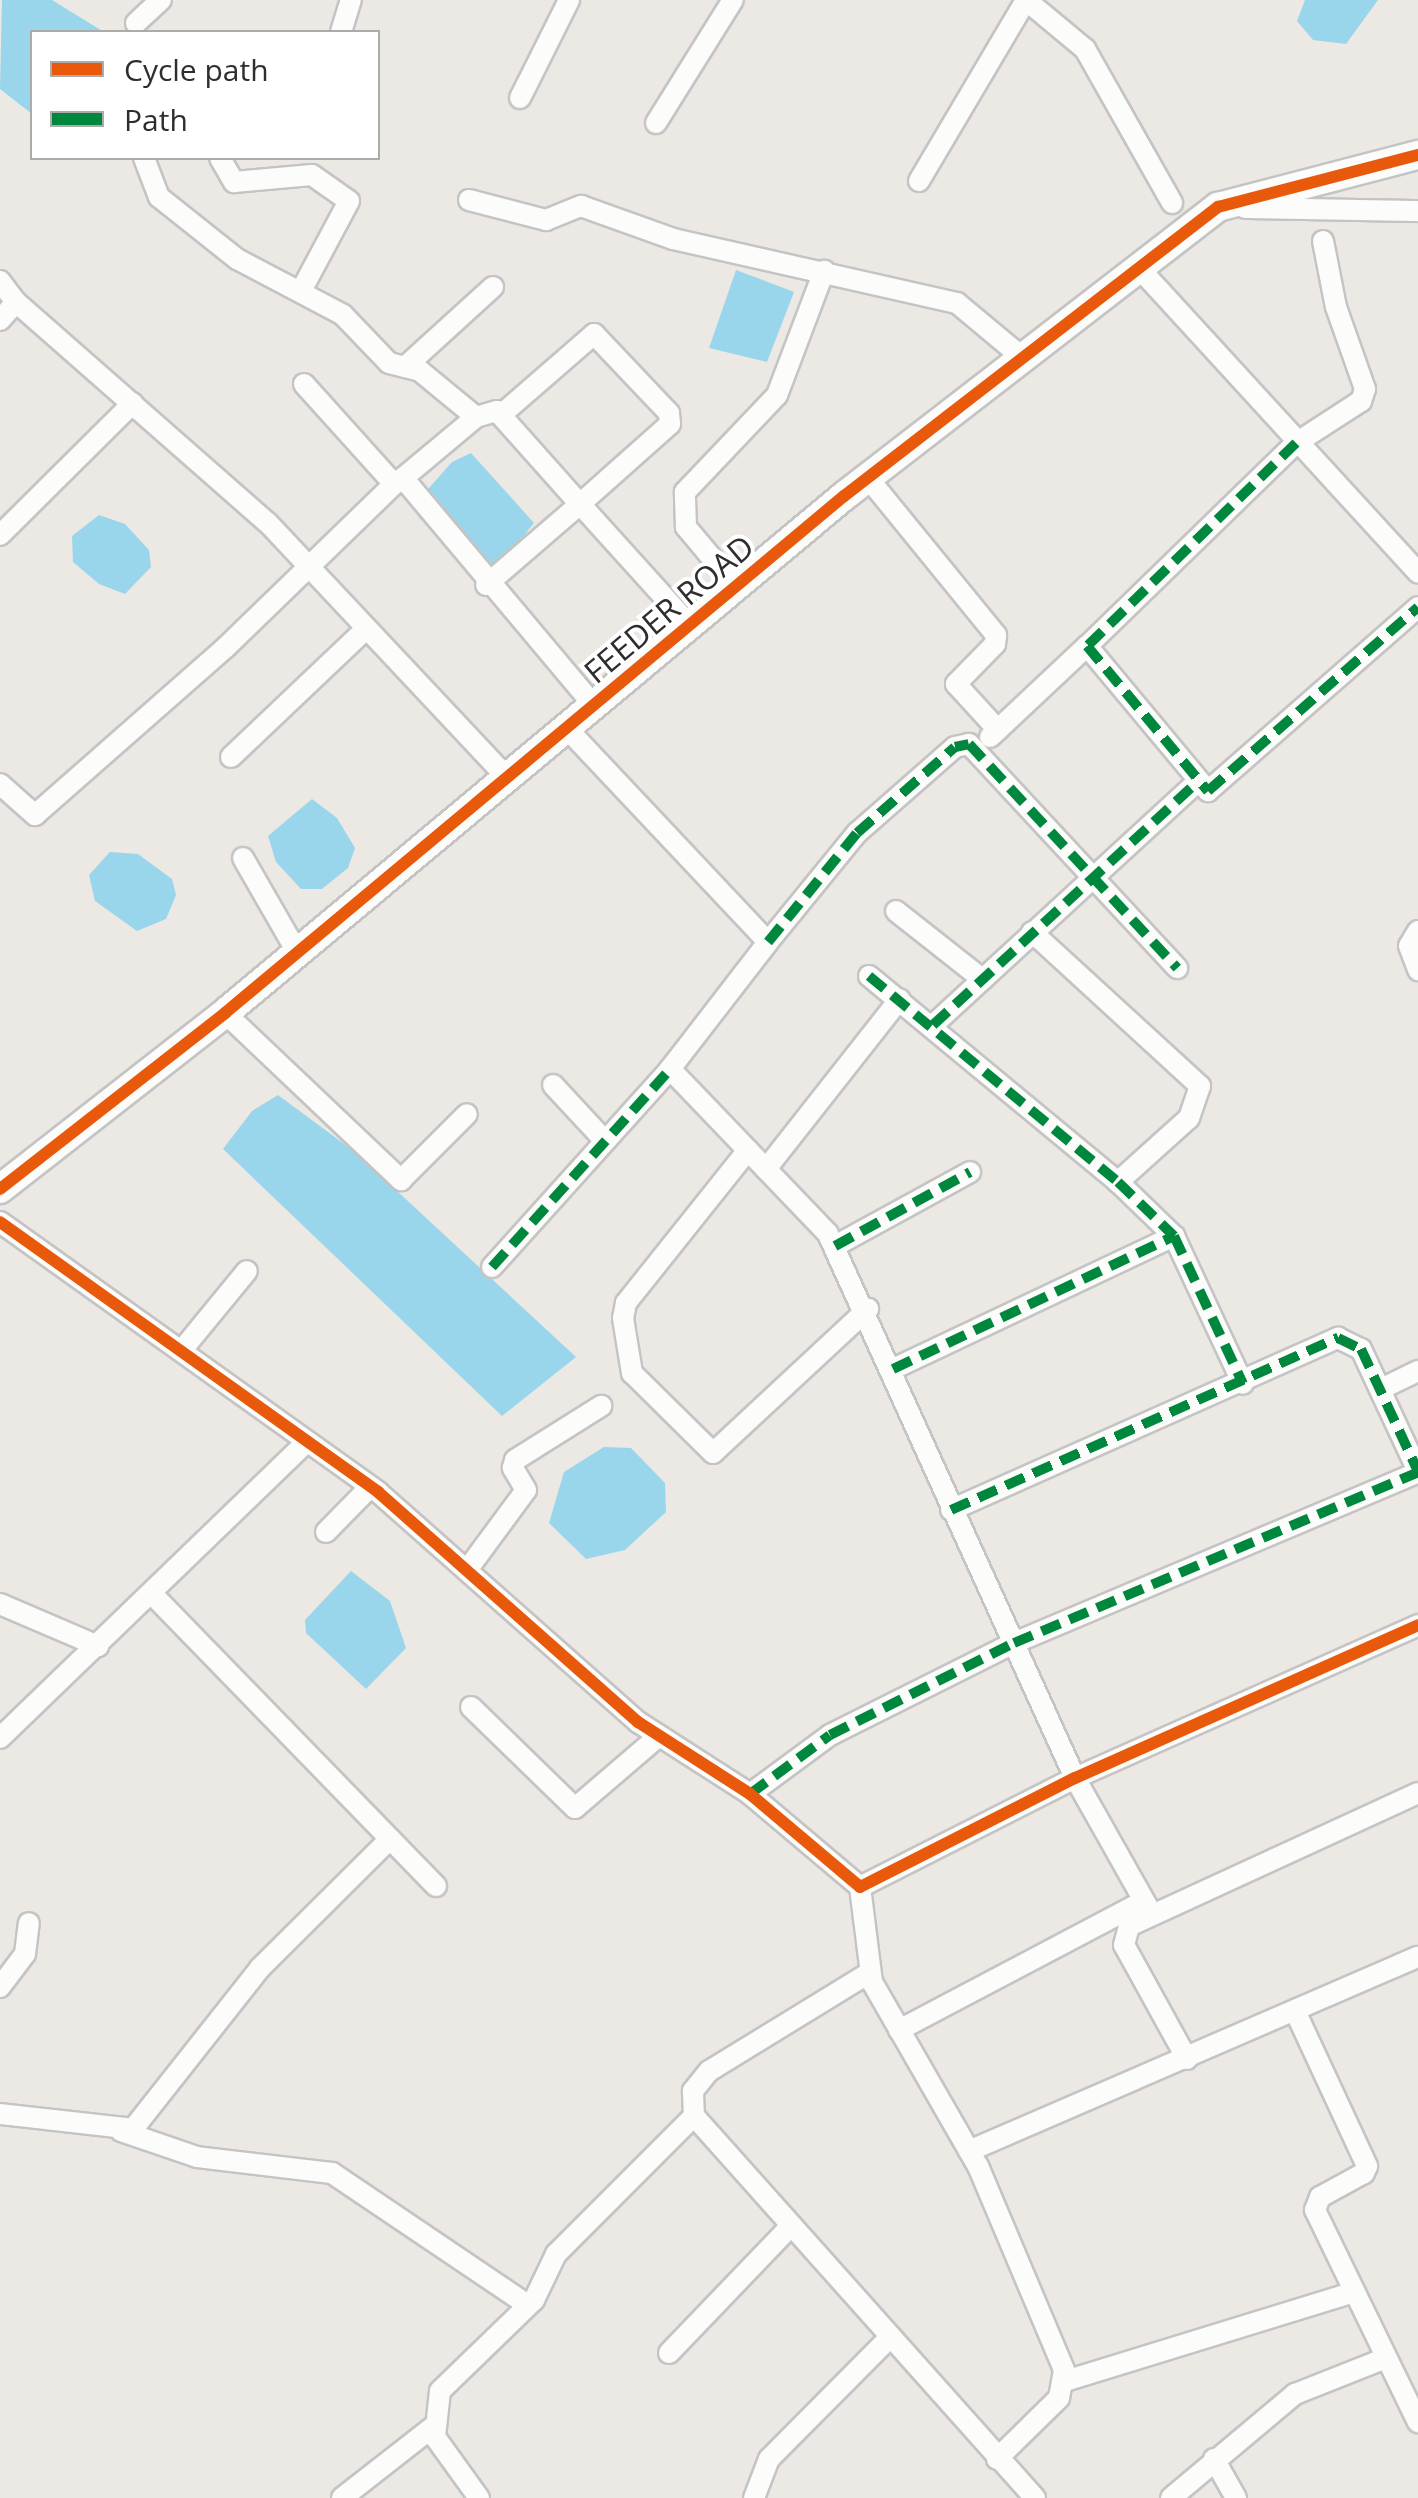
<!DOCTYPE html>
<style>
body{margin:0}
#map{position:relative;width:1418px;height:2498px;overflow:hidden;background:#ece8e4;font-family:"Open Sans",sans-serif}
div>[style]{position:absolute}
.water>*{inset:0;background:#99d6ec}
.roads{filter:drop-shadow(2px 0 #c5c4c5) drop-shadow(-2px 0 #c5c4c5) drop-shadow(0 2px #c5c4c5) drop-shadow(0 -2px #c5c4c5)}
.street>*{height:20px;margin:-10px;padding:0 10px;transform-origin:10px;border-radius:10px;background:#fcfcfb}
.secondary>*{height:28px;margin:-14px;padding:0 14px;transform-origin:14px;border-radius:14px;background:#fcfcfb}
.quiet>*{height:10px;margin-top:-5px;transform-origin:0;background:repeating-linear-gradient(90deg,#00873e 0 20px,transparent 0 30px)}
.cycleway>*{height:12px;margin:-6px;padding:0 6px;transform-origin:6px;border-radius:6px;background:#e8590c}
span{translate:-50% -50%;white-space:nowrap;text-align:center;line-height:1.15;-webkit-text-stroke:8px #fff;paint-order:stroke}
.street-label{font-size:32px;color:#2e2e2e}
.legend{position:absolute;left:30px;top:30px;width:350px;height:130px;box-sizing:border-box;background:#fff;border:2px solid #ababab;margin:0;padding:12px 18px;list-style:none;font-size:30px;color:#2e2e2e}
.legend li{display:flex;align-items:center;gap:20px;height:50px}
.legend b{width:50px;border:2px solid #ababab}
</style>
<div id="map">
<div class="water">
<i style="clip-path:polygon(2px 0,52px 0,104px 32px,32px 32px,32px 114px,0 89px)"></i>
<i style="clip-path:polygon(1305px 0,1378px 0,1346px 44px,1313px 40px,1297px 21px)"></i>
<i style="clip-path:polygon(736px 270px,794px 292px,767px 362px,709px 348px)"></i>
<i style="clip-path:polygon(471px 453px,534px 523px,510px 553px,482px 571px,419px 518px,414px 505px,452px 462px)"></i>
<i style="clip-path:polygon(99px 515px,125px 524px,149px 550px,151px 567px,125px 594px,99px 584px,73px 562px,72px 536px)"></i>
<i style="clip-path:polygon(312px 799px,337px 818px,355px 848px,348px 868px,322px 889px,301px 889px,276px 862px,268px 836px)"></i>
<i style="clip-path:polygon(110px 852px,138px 854px,172px 879px,176px 895px,166px 919px,137px 931px,95px 901px,89px 875px)"></i>
<i style="clip-path:polygon(278px 1095px,355px 1152px,576px 1357px,502px 1416px,223px 1149px,252px 1111px)"></i>
<i style="clip-path:polygon(604px 1447px,631px 1448px,665px 1483px,666px 1512px,625px 1550px,586px 1559px,549px 1523px,564px 1472px)"></i>
<i style="clip-path:polygon(351px 1571px,390px 1601px,406px 1648px,366px 1689px,306px 1633px,305px 1620px)"></i>
</div>
<div class="roads">
<div class="street">
<i style="left:1026px;top:0;width:77px;rotate:39.7deg"></i>
<i style="left:1085px;top:49px;width:177px;rotate:60.5deg"></i>
<i style="left:136px;top:23px;width:34px;rotate:-43deg"></i>
<i style="left:341px;top:32px;width:34px;rotate:-73deg"></i>
<i style="left:520px;top:98px;width:110px;rotate:-63.4deg"></i>
<i style="left:656px;top:123px;width:145px;rotate:-58deg"></i>
<i style="left:144px;top:158px;width:42px;rotate:69deg"></i>
<i style="left:159px;top:197px;width:100px;rotate:38.5deg"></i>
<i style="left:237px;top:259px;width:120px;rotate:27.8deg"></i>
<i style="left:343px;top:315px;width:66px;rotate:46.2deg"></i>
<i style="left:389px;top:363px;width:32px;rotate:14deg"></i>
<i style="left:420px;top:371px;width:72px;rotate:39.4deg"></i>
<i style="left:220px;top:158px;width:28px;rotate:60deg"></i>
<i style="left:234px;top:182px;width:78px;rotate:-5.1deg"></i>
<i style="left:312px;top:175px;width:45px;rotate:35.1deg"></i>
<i style="left:349px;top:201px;width:102px;rotate:118.1deg"></i>
<i style="left:919px;top:181px;width:210px;rotate:-59.4deg"></i>
<i style="left:469px;top:200px;width:80px;rotate:14.6deg"></i>
<i style="left:546px;top:220px;width:38px;rotate:-22deg"></i>
<i style="left:581px;top:206px;width:98px;rotate:19.7deg"></i>
<i style="left:673px;top:239px;width:291px;rotate:12.7deg"></i>
<i style="left:957px;top:303px;width:86px;rotate:39.8deg"></i>
<i style="left:1245px;top:208px;width:173px;rotate:1deg"></i>
<i style="left:1323px;top:241px;width:67px;rotate:78.9deg"></i>
<i style="left:1336px;top:307px;width:87px;rotate:70.5deg"></i>
<i style="left:1365px;top:389px;width:13px;rotate:108deg"></i>
<i style="left:1361px;top:401px;width:77px;rotate:147.1deg"></i>
<i style="left:1296px;top:443px;width:291px;rotate:135.8deg"></i>
<i style="left:1087px;top:646px;width:189px;rotate:50.2deg"></i>
<i style="left:1208px;top:791px;width:279px;rotate:-41.2deg"></i>
<i style="left:1139px;top:268px;width:413px;rotate:47.5deg"></i>
<i style="left:0;top:281px;width:26px;rotate:53deg"></i>
<i style="left:16px;top:302px;width:335px;rotate:41.3deg"></i>
<i style="left:268px;top:523px;width:351px;rotate:46.8deg"></i>
<i style="left:0;top:320px;width:24px;rotate:-48deg"></i>
<i style="left:405px;top:367px;width:119px;rotate:-42.3deg"></i>
<i style="left:304px;top:384px;width:135px;rotate:48deg"></i>
<i style="left:394px;top:484px;width:11px;rotate:-34deg"></i>
<i style="left:403px;top:478px;width:299px;rotate:50deg"></i>
<i style="left:502px;top:414px;width:122px;rotate:-41deg"></i>
<i style="left:594px;top:334px;width:109px;rotate:46.5deg"></i>
<i style="left:669px;top:413px;width:11px;rotate:85deg"></i>
<i style="left:670px;top:424px;width:120px;rotate:138.4deg"></i>
<i style="left:580px;top:504px;width:166px;rotate:47.9deg"></i>
<i style="left:403px;top:478px;width:95px;rotate:-39.9deg"></i>
<i style="left:476px;top:417px;width:22px;rotate:-16deg"></i>
<i style="left:497px;top:411px;width:125px;rotate:48.3deg"></i>
<i style="left:580px;top:504px;width:124px;rotate:139.2deg"></i>
<i style="left:868px;top:478px;width:203px;rotate:50.8deg"></i>
<i style="left:996px;top:635px;width:9px;rotate:96deg"></i>
<i style="left:995px;top:644px;width:56px;rotate:134.3deg"></i>
<i style="left:956px;top:684px;width:62px;rotate:47.6deg"></i>
<i style="left:0;top:535px;width:187px;rotate:-44.8deg"></i>
<i style="left:737px;top:588px;width:80px;rotate:-129.9deg"></i>
<i style="left:686px;top:527px;width:35px;rotate:-92deg"></i>
<i style="left:685px;top:492px;width:134px;rotate:-46.5deg"></i>
<i style="left:777px;top:395px;width:133px;rotate:-69.2deg"></i>
<i style="left:990px;top:737px;width:133px;rotate:-43.2deg"></i>
<i style="left:231px;top:757px;width:187px;rotate:-43.5deg"></i>
<i style="left:0;top:784px;width:47px;rotate:41.5deg"></i>
<i style="left:35px;top:815px;width:254px;rotate:-41.3deg"></i>
<i style="left:226px;top:647px;width:234px;rotate:-44.1deg"></i>
<i style="left:243px;top:858px;width:108px;rotate:60.1deg"></i>
<i style="left:896px;top:911px;width:110px;rotate:38.3deg"></i>
<i style="left:1418px;top:931px;width:17px;rotate:121deg"></i>
<i style="left:1409px;top:946px;width:26px;rotate:69deg"></i>
<i style="left:1032px;top:932px;width:228px;rotate:42.5deg"></i>
<i style="left:1200px;top:1086px;width:34px;rotate:109deg"></i>
<i style="left:1189px;top:1118px;width:96px;rotate:138deg"></i>
<i style="left:768px;top:942px;width:141px;rotate:-50.8deg"></i>
<i style="left:857px;top:833px;width:130px;rotate:-41.3deg"></i>
<i style="left:955px;top:747px;width:14px;rotate:-12deg"></i>
<i style="left:969px;top:744px;width:306px;rotate:47.1deg"></i>
<i style="left:869px;top:976px;width:323px;rotate:39.6deg"></i>
<i style="left:1118px;top:1182px;width:78px;rotate:44deg"></i>
<i style="left:1174px;top:1236px;width:163px;rotate:65deg"></i>
<i style="left:225px;top:1013px;width:243px;rotate:43.5deg"></i>
<i style="left:401px;top:1180px;width:93px;rotate:-45deg"></i>
<i style="left:933px;top:1025px;width:357px;rotate:-42.6deg"></i>
<i style="left:670px;top:1069px;width:228px;rotate:46.2deg"></i>
<i style="left:828px;top:1234px;width:597px;rotate:65.58deg"></i>
<i style="left:1075px;top:1778px;width:155px;rotate:60.6deg"></i>
<i style="left:553px;top:1085px;width:76px;rotate:47.1deg"></i>
<i style="left:748px;top:1150px;width:196px;rotate:128.6deg"></i>
<i style="left:626px;top:1303px;width:15px;rotate:101deg"></i>
<i style="left:623px;top:1318px;width:56px;rotate:80.7deg"></i>
<i style="left:632px;top:1373px;width:114px;rotate:44.6deg"></i>
<i style="left:713px;top:1453px;width:212px;rotate:-42.9deg"></i>
<i style="left:766px;top:1169px;width:216px;rotate:-51.8deg"></i>
<i style="left:0;top:1222px;width:465px;rotate:35.5deg"></i>
<i style="left:378px;top:1492px;width:347px;rotate:41.5deg"></i>
<i style="left:638px;top:1722px;width:133px;rotate:32.7deg"></i>
<i style="left:750px;top:1794px;width:144px;rotate:40.2deg"></i>
<i style="left:860px;top:1887px;width:241px;rotate:-26.9deg"></i>
<i style="left:1075px;top:1778px;width:376px;rotate:-24deg"></i>
<i style="left:835px;top:1246px;width:154px;rotate:-28.7deg"></i>
<i style="left:492px;top:1267px;width:266px;rotate:-48deg"></i>
<i style="left:670px;top:1069px;width:160px;rotate:-52.3deg"></i>
<i style="left:768px;top:942px;width:291px;rotate:-133.3deg"></i>
<i style="left:182px;top:1350px;width:102px;rotate:-50.6deg"></i>
<i style="left:893px;top:1369px;width:311px;rotate:-25.3deg"></i>
<i style="left:1383px;top:1388px;width:39px;rotate:-26deg"></i>
<i style="left:951px;top:1510px;width:424px;rotate:-24deg"></i>
<i style="left:1338px;top:1338px;width:25px;rotate:26deg"></i>
<i style="left:1361px;top:1349px;width:135px;rotate:65deg"></i>
<i style="left:326px;top:1532px;width:63px;rotate:-45.6deg"></i>
<i style="left:467px;top:1570px;width:99px;rotate:-53.6deg"></i>
<i style="left:526px;top:1490px;width:26px;rotate:-121deg"></i>
<i style="left:513px;top:1468px;width:8px;rotate:-76deg"></i>
<i style="left:515px;top:1460px;width:102px;rotate:-32.1deg"></i>
<i style="left:153px;top:1595px;width:406px;rotate:45.8deg"></i>
<i style="left:0;top:1604px;width:107px;rotate:23.2deg"></i>
<i style="left:471px;top:1707px;width:145px;rotate:44.2deg"></i>
<i style="left:575px;top:1808px;width:111px;rotate:-40.6deg"></i>
<i style="left:0;top:1738px;width:426px;rotate:-44deg"></i>
<i style="left:750px;top:1794px;width:99px;rotate:-36.4deg"></i>
<i style="left:830px;top:1735px;width:206px;rotate:-26.6deg"></i>
<i style="left:1014px;top:1643px;width:439px;rotate:-22.9deg"></i>
<i style="left:860px;top:1887px;width:96px;rotate:82.8deg"></i>
<i style="left:872px;top:1982px;width:212px;rotate:60.1deg"></i>
<i style="left:978px;top:2166px;width:221px;rotate:67.1deg"></i>
<i style="left:1064px;top:2370px;width:28px;rotate:100deg"></i>
<i style="left:1059px;top:2398px;width:87px;rotate:135.5deg"></i>
<i style="left:869px;top:1973px;width:188px;rotate:148.5deg"></i>
<i style="left:709px;top:2071px;width:26px;rotate:129deg"></i>
<i style="left:693px;top:2091px;width:25px;rotate:88deg"></i>
<i style="left:694px;top:2116px;width:512px;rotate:48.25deg"></i>
<i style="left:0;top:1987px;width:41px;rotate:-52.9deg"></i>
<i style="left:25px;top:1954px;width:31px;rotate:-83deg"></i>
<i style="left:1296px;top:2013px;width:169px;rotate:65.1deg"></i>
<i style="left:1367px;top:2166px;width:8px;rotate:113deg"></i>
<i style="left:1364px;top:2173px;width:50px;rotate:151.4deg"></i>
<i style="left:1320px;top:2197px;width:14px;rotate:111deg"></i>
<i style="left:1315px;top:2210px;width:236px;rotate:64.1deg"></i>
<i style="left:899px;top:2030px;width:277px;rotate:-27.8deg"></i>
<i style="left:1187px;top:2059px;width:130px;rotate:-118.9deg"></i>
<i style="left:1124px;top:1945px;width:20px;rotate:-75deg"></i>
<i style="left:1129px;top:1926px;width:318px;rotate:-24.7deg"></i>
<i style="left:0;top:2114px;width:134px;rotate:6.4deg"></i>
<i style="left:133px;top:2129px;width:205px;rotate:-51.7deg"></i>
<i style="left:260px;top:1968px;width:183px;rotate:-44.8deg"></i>
<i style="left:121px;top:2131px;width:80px;rotate:18.9deg"></i>
<i style="left:197px;top:2157px;width:136px;rotate:6.8deg"></i>
<i style="left:332px;top:2173px;width:236px;rotate:34deg"></i>
<i style="left:969px;top:2151px;width:489px;rotate:-23.4deg"></i>
<i style="left:669px;top:2353px;width:173px;rotate:-46.2deg"></i>
<i style="left:1065px;top:2381px;width:303px;rotate:-17.1deg"></i>
<i style="left:1214px;top:2459px;width:45px;rotate:60.6deg"></i>
<i style="left:342px;top:2498px;width:115px;rotate:-38deg"></i>
<i style="left:479px;top:2498px;width:75px;rotate:-125.8deg"></i>
<i style="left:435px;top:2437px;width:46px;rotate:-83.8deg"></i>
<i style="left:440px;top:2391px;width:131px;rotate:-44.1deg"></i>
<i style="left:534px;top:2300px;width:51px;rotate:-64.4deg"></i>
<i style="left:556px;top:2254px;width:195px;rotate:-45deg"></i>
<i style="left:754px;top:2498px;width:42px;rotate:-69deg"></i>
<i style="left:769px;top:2459px;width:169px;rotate:-45.2deg"></i>
<i style="left:1171px;top:2498px;width:162px;rotate:-40deg"></i>
<i style="left:1295px;top:2394px;width:98px;rotate:-21.6deg"></i>
</div>
<div class="secondary">
<i style="left:0;top:1189px;width:286px;rotate:-38deg"></i>
<i style="left:225px;top:1013px;width:807px;rotate:-39.87deg"></i>
<i style="left:844px;top:496px;width:473px;rotate:-37.7deg"></i>
<i style="left:1218px;top:207px;width:207px;rotate:-14.6deg"></i>
</div>
</div>
<div class="quiet">
<i style="left:1296px;top:443px;width:291px;rotate:135.8deg"></i>
<i style="left:1087px;top:646px;width:189px;rotate:50.2deg"></i>
<i style="left:1208px;top:791px;width:279px;rotate:-41.2deg"></i>
<i style="left:768px;top:942px;width:141px;rotate:-50.8deg"></i>
<i style="left:857px;top:833px;width:130px;rotate:-41.3deg"></i>
<i style="left:955px;top:747px;width:14px;rotate:-12deg"></i>
<i style="left:969px;top:744px;width:306px;rotate:47.1deg"></i>
<i style="left:869px;top:976px;width:323px;rotate:39.6deg"></i>
<i style="left:1118px;top:1182px;width:78px;rotate:44deg"></i>
<i style="left:1174px;top:1236px;width:163px;rotate:65deg"></i>
<i style="left:933px;top:1025px;width:357px;rotate:-42.6deg"></i>
<i style="left:835px;top:1246px;width:154px;rotate:-28.7deg"></i>
<i style="left:492px;top:1267px;width:266px;rotate:-48deg"></i>
<i style="left:893px;top:1369px;width:311px;rotate:-25.3deg"></i>
<i style="left:951px;top:1510px;width:424px;rotate:-24deg"></i>
<i style="left:1338px;top:1338px;width:25px;rotate:26deg"></i>
<i style="left:1361px;top:1349px;width:135px;rotate:65deg"></i>
<i style="left:750px;top:1794px;width:99px;rotate:-36.4deg"></i>
<i style="left:830px;top:1735px;width:206px;rotate:-26.6deg"></i>
<i style="left:1014px;top:1643px;width:439px;rotate:-22.9deg"></i>
</div>
<div class="cycleway">
<i style="left:0;top:1189px;width:286px;rotate:-38deg"></i>
<i style="left:225px;top:1013px;width:807px;rotate:-39.87deg"></i>
<i style="left:844px;top:496px;width:473px;rotate:-37.7deg"></i>
<i style="left:1218px;top:207px;width:207px;rotate:-14.6deg"></i>
<i style="left:0;top:1222px;width:465px;rotate:35.5deg"></i>
<i style="left:378px;top:1492px;width:347px;rotate:41.5deg"></i>
<i style="left:638px;top:1722px;width:133px;rotate:32.7deg"></i>
<i style="left:750px;top:1794px;width:144px;rotate:40.2deg"></i>
<i style="left:860px;top:1887px;width:241px;rotate:-26.9deg"></i>
<i style="left:1075px;top:1778px;width:376px;rotate:-24deg"></i>
</div>
<div class="street-label">
<span style="left:669px;top:609px;rotate:-40deg">FEEDER ROAD</span>
</div>
<ul class="legend">
<li><b style="height:12px;background:#e8590c"></b>Cycle path</li>
<li><b style="height:12px;background:#00873e"></b>Path</li>
</ul>
</div>
